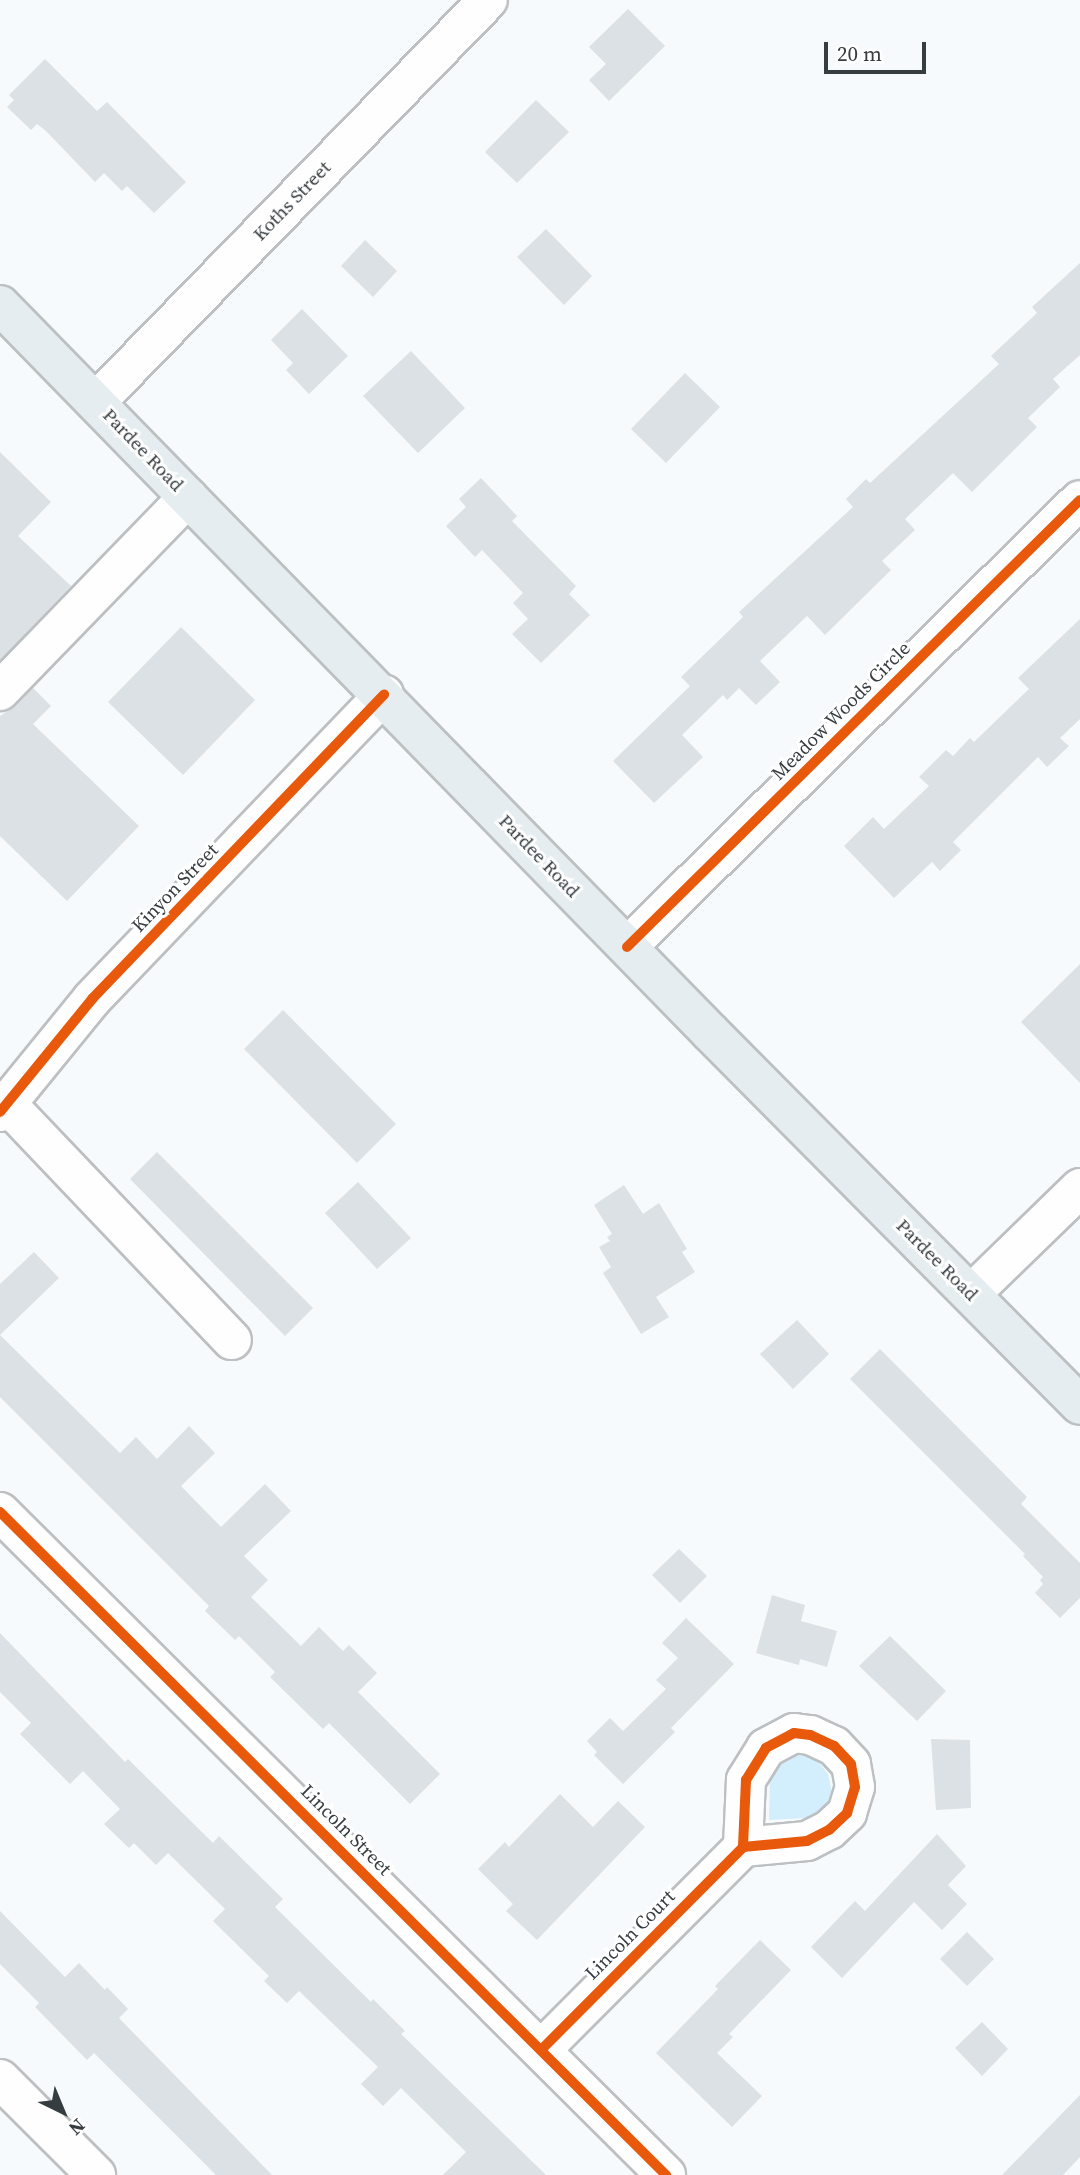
<!DOCTYPE html>
<style>
body{margin:0}
#map{position:relative;width:1080px;height:2175px;overflow:hidden;background:#f7fafc;font-family:"Source Serif 4",serif}
div>[style]{position:absolute}
.green>*{inset:0;background:#d3eefd}
.building>*{inset:0;background:#dbe1e4}
.roads{filter:drop-shadow(2px 0 #bcc0c2) drop-shadow(-2px 0 #bcc0c2) drop-shadow(0 2px #bcc0c2) drop-shadow(0 -2px #bcc0c2)}
.minor>*{height:38px;margin:-19px;padding:0 19px;transform-origin:19px;border-radius:19px;background:#fefeff}
.major>*{height:38px;margin:-19px;padding:0 19px;transform-origin:19px;border-radius:19px;background:#e6edf1}
.cycleway>*{height:10px;margin:-5px;padding:0 5px;transform-origin:5px;border-radius:5px;background:#e8590c}
span{translate:-50% -50%;white-space:nowrap;text-align:center;line-height:1.15;-webkit-text-stroke:6px #fff;paint-order:stroke}
.street-label{font-size:19px;color:#363d41}
.north{position:absolute;left:28px;top:2077px;width:70px;height:70px;-webkit-text-stroke:5px #fff;paint-order:stroke;rotate:137deg;font-size:19px;font-weight:700;line-height:28px;text-align:center;color:#363d41}
.north::after{content:'';display:block;margin:auto;width:24px;height:32px;background:#363d41;clip-path:polygon(50% 0,100% 100%,50% 72%,0 100%)}
.scale{position:absolute;left:824px;top:42px;width:102px;height:32px;box-sizing:border-box;border:4px solid #363d41;border-top:0;padding-left:9px;font-size:21px;line-height:24px;white-space:nowrap;color:#363d41;-webkit-text-stroke:5px #fff;paint-order:stroke}
</style>
<div id="map">
<div class="green">
<i style="clip-path:polygon(799px 1754px,816px 1759px,828px 1774px,832px 1793px,827px 1805px,816px 1815px,805px 1818px,769px 1820px,770px 1777px,781px 1760px)"></i>
</div>
<div class="building">
<i style="clip-path:polygon(628px 9px,665px 46px,609px 101px,589px 80px,606px 64px,589px 47px)"></i>
<i style="clip-path:polygon(45px 59px,97px 111px,107px 102px,186px 182px,154px 213px,127px 186px,122px 191px,104px 173px,95px 182px,46px 131px,37px 124px,31px 130px,7px 107px,14px 100px,9px 95px)"></i>
<i style="clip-path:polygon(536px 100px,569px 132px,517px 183px,485px 152px)"></i>
<i style="clip-path:polygon(546px 229px,592px 276px,564px 305px,517px 257px)"></i>
<i style="clip-path:polygon(365px 240px,397px 271px,373px 297px,341px 266px)"></i>
<i style="clip-path:polygon(1080px 263px,1080px 355px,1053px 379px,1060px 387px,1028px 418px,1037px 427px,972px 492px,953px 473px,905px 519px,915px 530px,882px 561px,891px 570px,825px 635px,807px 616px,760px 661px,780px 682px,756px 705px,739px 688px,727px 700px,723px 695px,682px 735px,703px 757px,654px 803px,613px 761px,690px 686px,681px 677px,743px 617px,739px 612px,853px 507px,846px 499px,866px 479px,870px 483px,999px 364px,991px 356px,1037px 313px,1032px 307px)"></i>
<i style="clip-path:polygon(302px 309px,348px 356px,309px 394px,286px 370px,293px 363px,271px 340px)"></i>
<i style="clip-path:polygon(411px 351px,465px 408px,418px 453px,363px 396px)"></i>
<i style="clip-path:polygon(685px 373px,720px 407px,666px 463px,631px 429px)"></i>
<i style="clip-path:polygon(0 452px,51px 502px,18px 536px,71px 586px,0 660px)"></i>
<i style="clip-path:polygon(481px 478px,517px 516px,512px 521px,576px 586px,569px 594px,590px 615px,541px 663px,512px 634px,528px 619px,513px 603px,523px 593px,482px 550px,475px 557px,446px 526px,466px 507px,459px 499px)"></i>
<i style="clip-path:polygon(1080px 619px,1080px 719px,1060px 738px,1069px 746px,1047px 767px,1038px 757px,953px 842px,961px 850px,940px 871px,932px 862px,894px 898px,844px 846px,873px 817px,884px 829px,929px 786px,919px 777px,946px 750px,953px 756px,970px 738px,974px 742px,1029px 689px,1018px 678px)"></i>
<i style="clip-path:polygon(181px 627px,255px 700px,183px 775px,108px 702px)"></i>
<i style="clip-path:polygon(33px 688px,51px 706px,33px 724px,139px 826px,67px 901px,0 836px,0 716px,16px 706px)"></i>
<i style="clip-path:polygon(1080px 964px,1080px 1083px,1021px 1022px)"></i>
<i style="clip-path:polygon(283px 1010px,396px 1124px,357px 1163px,244px 1049px)"></i>
<i style="clip-path:polygon(157px 1152px,313px 1308px,285px 1336px,130px 1179px)"></i>
<i style="clip-path:polygon(358px 1182px,411px 1238px,377px 1269px,325px 1213px)"></i>
<i style="clip-path:polygon(624px 1185px,643px 1214px,659px 1203px,687px 1249px,682px 1252px,695px 1272px,656px 1297px,669px 1317px,641px 1334px,603px 1273px,611px 1267px,599px 1247px,610px 1241px,607px 1237px,612px 1234px,594px 1205px)"></i>
<i style="clip-path:polygon(34px 1252px,59px 1278px,0 1335px,0 1284px)"></i>
<i style="clip-path:polygon(797px 1320px,829px 1354px,793px 1389px,760px 1354px)"></i>
<i style="clip-path:polygon(0 1335px,120px 1453px,136px 1437px,157px 1459px,189px 1426px,215px 1453px,181px 1486px,221px 1527px,265px 1484px,291px 1511px,244px 1556px,268px 1580px,251px 1597px,301px 1646px,319px 1627px,343px 1651px,349px 1645px,377px 1673px,358px 1692px,440px 1774px,410px 1804px,329px 1723px,323px 1729px,270px 1677px,275px 1672px,239px 1636px,235px 1640px,205px 1611px,209px 1606px,0 1397px)"></i>
<i style="clip-path:polygon(880px 1349px,1027px 1497px,1021px 1504px,1080px 1563px,1080px 1598px,1060px 1618px,1035px 1593px,1043px 1584px,1040px 1580px,1043px 1577px,1023px 1556px,1025px 1554px,850px 1379px)"></i>
<i style="clip-path:polygon(679px 1549px,707px 1576px,680px 1603px,652px 1575px)"></i>
<i style="clip-path:polygon(772px 1595px,805px 1605px,801px 1621px,837px 1631px,827px 1667px,800px 1659px,799px 1665px,756px 1653px)"></i>
<i style="clip-path:polygon(686px 1618px,734px 1664px,671px 1728px,675px 1732px,623px 1784px,594px 1755px,597px 1752px,587px 1741px,610px 1718px,623px 1731px,666px 1689px,656px 1680px,678px 1658px,662px 1643px)"></i>
<i style="clip-path:polygon(0 1633px,125px 1762px,128px 1759px,213px 1843px,219px 1836px,283px 1899px,275px 1907px,371px 2002px,373px 1999px,405px 2031px,401px 2034px,546px 2175px,443px 2175px,466px 2152px,401px 2088px,383px 2106px,361px 2084px,378px 2067px,299px 1991px,287px 2003px,264px 1981px,269px 1976px,213px 1921px,225px 1909px,168px 1853px,156px 1865px,134px 1843px,129px 1848px,104px 1824px,120px 1809px,83px 1771px,70px 1784px,20px 1734px,31px 1723px,0 1692px)"></i>
<i style="clip-path:polygon(890px 1636px,946px 1691px,917px 1721px,859px 1666px)"></i>
<i style="clip-path:polygon(931px 1739px,970px 1740px,971px 1808px,936px 1810px)"></i>
<i style="clip-path:polygon(560px 1794px,593px 1827px,618px 1801px,645px 1827px,537px 1940px,506px 1911px,513px 1904px,478px 1869px,505px 1842px,509px 1847px)"></i>
<i style="clip-path:polygon(937px 1834px,966px 1866px,948px 1885px,967px 1904px,942px 1930px,914px 1902px,842px 1978px,811px 1947px,855px 1901px,865px 1911px)"></i>
<i style="clip-path:polygon(0 1911px,65px 1977px,79px 1963px,105px 1990px,107px 1987px,128px 2009px,119px 2018px,272px 2175px,216px 2175px,94px 2053px,87px 2060px,35px 2007px,39px 2003px,0 1964px)"></i>
<i style="clip-path:polygon(967px 1932px,994px 1959px,967px 1986px,940px 1959px)"></i>
<i style="clip-path:polygon(760px 1940px,791px 1970px,729px 2034px,733px 2037px,717px 2053px,762px 2096px,732px 2127px,656px 2053px,718px 1989px,715px 1986px)"></i>
<i style="clip-path:polygon(982px 2022px,1008px 2049px,982px 2076px,955px 2048px)"></i>
<i style="clip-path:polygon(1080px 2095px,1080px 2157px,1063px 2175px,1002px 2175px)"></i>
</div>
<div class="roads">
<div class="minor">
<i style="left:96px;top:402px;width:561px;rotate:-45.72deg"></i>
<i style="left:0;top:691px;width:270px;rotate:-45.9deg"></i>
<i style="left:627px;top:947px;width:636px;rotate:-44.62deg"></i>
<i style="left:7px;top:1104px;width:326px;rotate:46.4deg"></i>
<i style="left:0;top:1112px;width:146px;rotate:-50.8deg"></i>
<i style="left:92px;top:999px;width:422px;rotate:-46.2deg"></i>
<i style="left:971px;top:1294px;width:152px;rotate:-44.2deg"></i>
<i style="left:0;top:1512px;width:940px;rotate:44.87deg"></i>
<i style="left:542px;top:2049px;width:285px;rotate:-45.1deg"></i>
<i style="left:743px;top:1847px;width:64px;rotate:-5.4deg"></i>
<i style="left:807px;top:1841px;width:25px;rotate:-27deg"></i>
<i style="left:829px;top:1830px;width:25px;rotate:-43deg"></i>
<i style="left:847px;top:1813px;width:27px;rotate:-73deg"></i>
<i style="left:855px;top:1787px;width:23px;rotate:-100deg"></i>
<i style="left:851px;top:1764px;width:25px;rotate:-133deg"></i>
<i style="left:834px;top:1746px;width:26px;rotate:-155deg"></i>
<i style="left:810px;top:1735px;width:16px;rotate:-173deg"></i>
<i style="left:794px;top:1733px;width:32px;rotate:152deg"></i>
<i style="left:766px;top:1748px;width:38px;rotate:122deg"></i>
<i style="left:746px;top:1780px;width:67px;rotate:92.6deg"></i>
<i style="left:0;top:2079px;width:136px;rotate:45deg"></i>
</div>
<div class="major">
<i style="left:0;top:305px;width:1016px;rotate:45.68deg"></i>
<i style="left:710px;top:1032px;width:525px;rotate:45.23deg"></i>
</div>
</div>
<div class="cycleway">
<i style="left:627px;top:947px;width:636px;rotate:-44.62deg"></i>
<i style="left:0;top:1112px;width:146px;rotate:-50.8deg"></i>
<i style="left:92px;top:999px;width:422px;rotate:-46.2deg"></i>
<i style="left:0;top:1512px;width:940px;rotate:44.87deg"></i>
<i style="left:542px;top:2049px;width:285px;rotate:-45.1deg"></i>
<i style="left:743px;top:1847px;width:64px;rotate:-5.4deg"></i>
<i style="left:807px;top:1841px;width:25px;rotate:-27deg"></i>
<i style="left:829px;top:1830px;width:25px;rotate:-43deg"></i>
<i style="left:847px;top:1813px;width:27px;rotate:-73deg"></i>
<i style="left:855px;top:1787px;width:23px;rotate:-100deg"></i>
<i style="left:851px;top:1764px;width:25px;rotate:-133deg"></i>
<i style="left:834px;top:1746px;width:26px;rotate:-155deg"></i>
<i style="left:810px;top:1735px;width:16px;rotate:-173deg"></i>
<i style="left:794px;top:1733px;width:32px;rotate:152deg"></i>
<i style="left:766px;top:1748px;width:38px;rotate:122deg"></i>
<i style="left:746px;top:1780px;width:67px;rotate:92.6deg"></i>
</div>
<div class="street-label">
<span style="left:292px;top:201px;rotate:-46deg">Koths Street</span>
<span style="left:143px;top:450px;rotate:46deg">Pardee Road</span>
<span style="left:841px;top:711px;rotate:-45deg">Meadow Woods Circle</span>
<span style="left:539px;top:856px;rotate:46deg">Pardee Road</span>
<span style="left:175px;top:888px;rotate:-46deg">Kinyon Street</span>
<span style="left:937px;top:1260px;rotate:45deg">Pardee Road</span>
<span style="left:346px;top:1830px;rotate:45deg">Lincoln Street</span>
<span style="left:630px;top:1935px;rotate:-45deg">Lincoln Court</span>
</div>
<div class="north">N</div>
<div class="scale">20 m</div>
</div>
